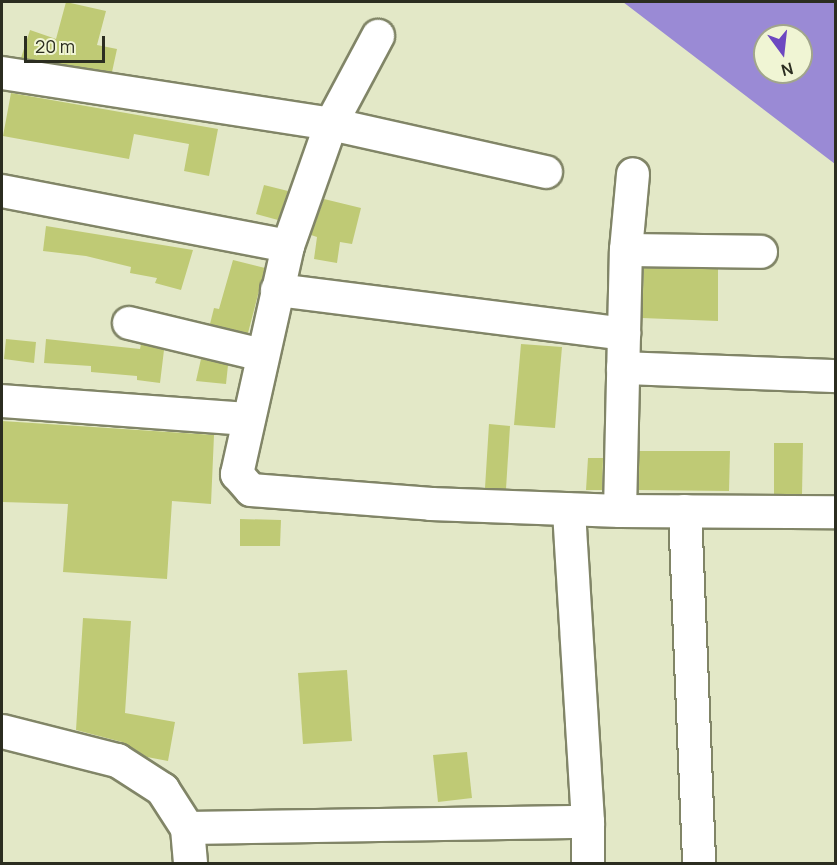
<!DOCTYPE html>
<style>
body{margin:0}
#map{position:relative;width:837px;height:865px;overflow:hidden;background:#e3e8c7;font-family:Manrope,sans-serif}
div>[style]{position:absolute}
.water>*{inset:0;background:#9a8ad5}
.building>*{inset:0;background:#bfca75}
.roads{filter:drop-shadow(2px 0 #818567) drop-shadow(-2px 0 #818567) drop-shadow(0 2px #818567) drop-shadow(0 -2px #818567)}
.minor>*{height:32px;margin:-16px;padding:0 16px;transform-origin:16px;border-radius:16px;background:#fff}
.secondary>*{height:33px;margin:-16.5px;padding:0 16.5px;transform-origin:16.5px;border-radius:16.5px;background:#fff}
span{translate:-50% -50%;white-space:nowrap;text-align:center;line-height:1.15;-webkit-text-stroke:5px #f0f5d4;paint-order:stroke}
.frame{position:absolute;inset:0;border:3px solid #2b2d20;pointer-events:none}
.north{position:absolute;left:753px;top:24px;width:60px;height:60px;box-sizing:border-box;background:#f0f5d4;border:2px solid #a1a58c;border-radius:50%;rotate:165deg;font-size:16px;font-weight:700;line-height:24px;text-align:center;color:#2b2d20}
.north::after{content:'';display:block;margin:auto;width:21px;height:27px;background:#6d48c1;clip-path:polygon(50% 0,100% 100%,50% 72%,0 100%)}
.scale{position:absolute;left:24px;top:36px;width:81px;height:27px;box-sizing:border-box;border:3px solid #2b2d20;border-top:0;padding-left:8px;font-size:18px;line-height:21px;white-space:nowrap;color:#2b2d20;-webkit-text-stroke:4px #f0f5d4;paint-order:stroke}
</style>
<div id="map">
<div class="water">
<i style="clip-path:polygon(evenodd,623px 2px,835px 2px,835px 164px,623px 2px,765px 36px,801px 36px,801px 72px,765px 72px,765px 36px)"></i>
</div>
<div class="building">
<i style="clip-path:polygon(66px 2px,106px 11px,97px 45px,117px 49px,112px 72px,21px 58px,30px 30px,56px 39px)"></i>
<i style="clip-path:polygon(11px 93px,218px 129px,209px 176px,184px 171px,189px 144px,134px 134px,129px 159px,3px 136px)"></i>
<i style="clip-path:polygon(264px 185px,288px 191px,278px 220px,256px 214px)"></i>
<i style="clip-path:polygon(324px 199px,361px 208px,352px 244px,340px 242px,337px 263px,314px 259px,317px 237px,311px 235px)"></i>
<i style="clip-path:polygon(46px 226px,193px 250px,181px 290px,155px 283px,157px 278px,130px 273px,131px 267px,86px 256px,43px 251px)"></i>
<i style="clip-path:polygon(233px 260px,265px 268px,248px 333px,210px 324px,214px 308px,219px 309px)"></i>
<i style="clip-path:polygon(644px 268px,718px 269px,718px 321px,642px 318px)"></i>
<i style="clip-path:polygon(6px 339px,36px 342px,34px 363px,4px 359px)"></i>
<i style="clip-path:polygon(46px 339px,140px 349px,141px 344px,164px 350px,160px 383px,137px 380px,137px 376px,91px 372px,91px 366px,44px 363px)"></i>
<i style="clip-path:polygon(521px 344px,562px 347px,555px 428px,514px 425px)"></i>
<i style="clip-path:polygon(201px 359px,228px 365px,226px 384px,196px 381px)"></i>
<i style="clip-path:polygon(2px 421px,214px 435px,211px 504px,172px 501px,167px 579px,63px 572px,68px 504px,2px 502px)"></i>
<i style="clip-path:polygon(489px 424px,510px 426px,506px 489px,485px 488px)"></i>
<i style="clip-path:polygon(774px 443px,803px 443px,802px 494px,774px 494px)"></i>
<i style="clip-path:polygon(639px 451px,730px 451px,729px 491px,638px 490px)"></i>
<i style="clip-path:polygon(588px 458px,603px 458px,602px 490px,586px 490px)"></i>
<i style="clip-path:polygon(240px 519px,281px 520px,280px 546px,240px 546px)"></i>
<i style="clip-path:polygon(83px 618px,131px 621px,125px 713px,175px 722px,168px 761px,147px 757px,122px 742px,76px 730px)"></i>
<i style="clip-path:polygon(347px 670px,352px 741px,303px 744px,298px 673px)"></i>
<i style="clip-path:polygon(467px 752px,472px 798px,438px 802px,433px 755px)"></i>
</div>
<div class="roads">
<div class="minor">
<i style="left:2px;top:73px;width:333px;rotate:8.8deg"></i>
<i style="left:331px;top:124px;width:100px;rotate:-61.9deg"></i>
<i style="left:546px;top:172px;width:220px;rotate:-167.4deg"></i>
<i style="left:331px;top:124px;width:129px;rotate:109.4deg"></i>
<i style="left:288px;top:246px;width:234px;rotate:102.6deg"></i>
<i style="left:237px;top:474px;width:21px;rotate:49deg"></i>
<i style="left:251px;top:490px;width:181px;rotate:4.4deg"></i>
<i style="left:431px;top:504px;width:189px;rotate:2.1deg"></i>
<i style="left:620px;top:511px;width:216px;rotate:0.3deg"></i>
<i style="left:2px;top:191px;width:291px;rotate:10.9deg"></i>
<i style="left:626px;top:250px;width:135px;rotate:0.8deg"></i>
<i style="left:277px;top:290px;width:350px;rotate:7.2deg"></i>
<i style="left:129px;top:323px;width:137px;rotate:13.5deg"></i>
<i style="left:623px;top:368px;width:213px;rotate:2.2deg"></i>
<i style="left:2px;top:401px;width:247px;rotate:4.2deg"></i>
<i style="left:620px;top:511px;width:261px;rotate:-88.7deg"></i>
<i style="left:626px;top:250px;width:76px;rotate:-84.7deg"></i>
<i style="left:685px;top:511px;width:353px;rotate:87.7deg"></i>
<i style="left:588px;top:822px;width:42px;rotate:90deg"></i>
<i style="left:187px;top:828px;width:401px;rotate:-0.9deg"></i>
<i style="left:588px;top:822px;width:313px;rotate:-93.5deg"></i>
</div>
<div class="secondary">
<i style="left:2px;top:731px;width:119px;rotate:14.2deg"></i>
<i style="left:117px;top:760px;width:54px;rotate:32.8deg"></i>
<i style="left:162px;top:789px;width:46px;rotate:57.3deg"></i>
<i style="left:187px;top:828px;width:36px;rotate:85deg"></i>
</div>
</div>
<div class="frame"></div>
<div class="north">N</div>
<div class="scale">20 m</div>
</div>
